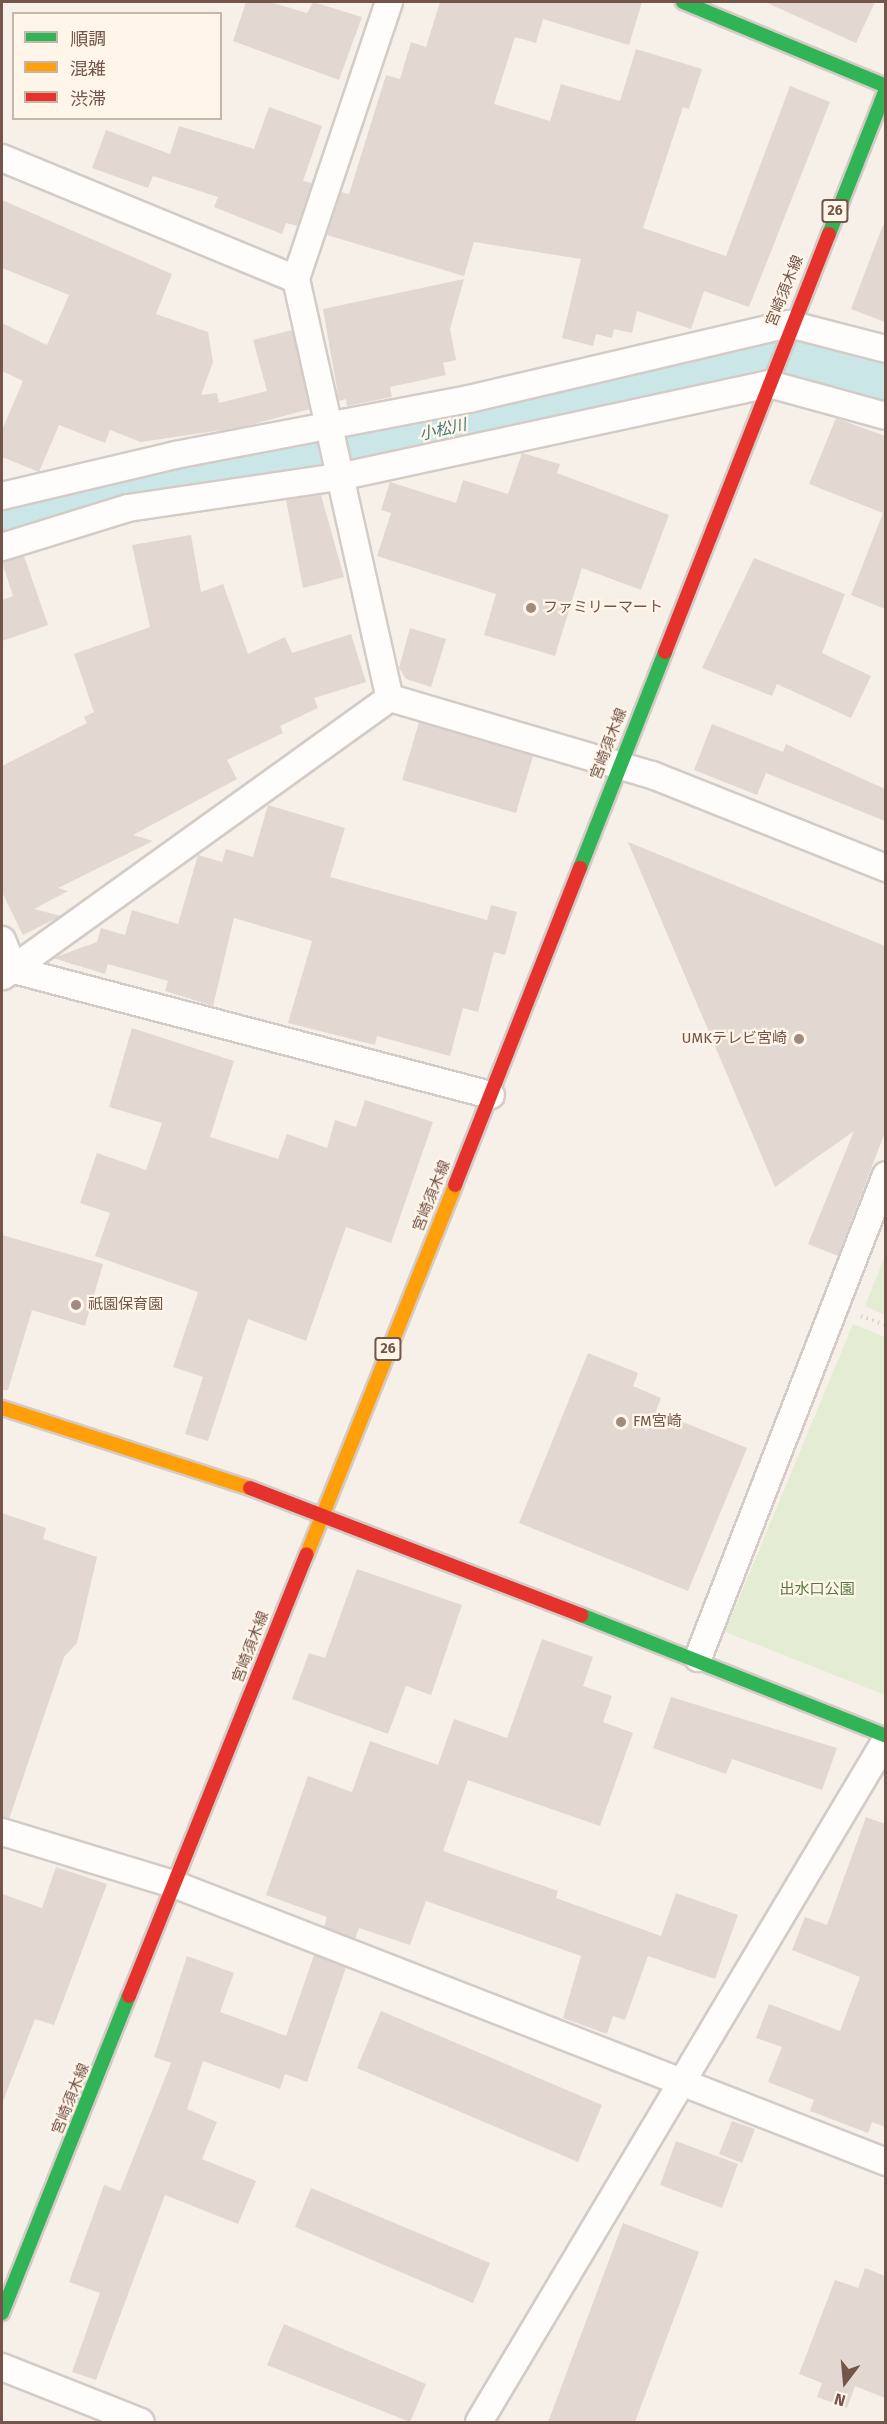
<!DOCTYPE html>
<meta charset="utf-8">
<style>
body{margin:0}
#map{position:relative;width:887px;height:2424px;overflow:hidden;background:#f6f0e9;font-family:"Fira Sans","Noto Sans JP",sans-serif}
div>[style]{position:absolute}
.green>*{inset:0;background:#e4ecd4}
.river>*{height:56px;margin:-28px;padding:0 28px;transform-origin:28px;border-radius:28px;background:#cbe6e6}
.building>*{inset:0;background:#e2d8d1}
.path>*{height:4px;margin-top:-2px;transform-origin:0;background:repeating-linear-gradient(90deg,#dad0cc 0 1.5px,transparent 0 6px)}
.roads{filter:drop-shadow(2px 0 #d4cbc6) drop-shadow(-2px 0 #d4cbc6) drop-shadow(0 2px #d4cbc6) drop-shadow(0 -2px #d4cbc6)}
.street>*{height:26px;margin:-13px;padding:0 13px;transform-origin:13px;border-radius:13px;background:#fefdfc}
.fast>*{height:14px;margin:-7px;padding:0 7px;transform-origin:7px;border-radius:7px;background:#30b455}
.slow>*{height:14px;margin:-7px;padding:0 7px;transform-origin:7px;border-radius:7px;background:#ff9f0a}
.jam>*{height:14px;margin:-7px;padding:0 7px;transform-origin:7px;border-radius:7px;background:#e5322d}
.dots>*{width:16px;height:16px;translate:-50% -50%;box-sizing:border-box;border:3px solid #fff5e9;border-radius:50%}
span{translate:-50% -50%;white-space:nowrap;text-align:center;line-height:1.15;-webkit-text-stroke:4.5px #fff5e9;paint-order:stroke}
.shield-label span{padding:2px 4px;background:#fff5e9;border:2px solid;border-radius:4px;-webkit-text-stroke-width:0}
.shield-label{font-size:14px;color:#735549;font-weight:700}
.street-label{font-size:15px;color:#735549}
.poi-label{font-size:15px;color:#735549}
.left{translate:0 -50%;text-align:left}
.right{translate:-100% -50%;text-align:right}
.park-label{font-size:15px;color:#567942}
.water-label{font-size:16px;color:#407a80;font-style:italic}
.frame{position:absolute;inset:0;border:3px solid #735549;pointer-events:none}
.legend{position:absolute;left:12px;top:12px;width:210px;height:108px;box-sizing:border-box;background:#fff5e9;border:2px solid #c7b5a9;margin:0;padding:8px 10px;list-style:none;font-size:18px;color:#735549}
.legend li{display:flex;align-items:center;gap:12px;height:30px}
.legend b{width:30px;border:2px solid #c7b5a9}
.north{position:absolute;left:815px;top:2352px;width:60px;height:60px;-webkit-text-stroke:4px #fff5e9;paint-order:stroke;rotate:196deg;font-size:16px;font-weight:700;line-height:24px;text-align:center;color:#735549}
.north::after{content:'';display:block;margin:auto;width:21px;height:27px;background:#735549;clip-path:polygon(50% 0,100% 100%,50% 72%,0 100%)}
</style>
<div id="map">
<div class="green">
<i style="clip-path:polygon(885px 1256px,886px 1315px,885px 1315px,865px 1306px)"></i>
<i style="clip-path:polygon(853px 1324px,885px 1337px,885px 1695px,725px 1632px)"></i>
</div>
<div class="river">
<i style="left:2px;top:517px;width:96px;rotate:-16.9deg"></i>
<i style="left:94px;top:489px;width:260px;rotate:-8.4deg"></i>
<i style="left:351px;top:451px;width:384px;rotate:-12.9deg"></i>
<i style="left:725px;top:365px;width:161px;rotate:2.8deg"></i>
</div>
<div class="building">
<i style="clip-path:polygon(246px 2px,270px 2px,307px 13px,313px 2px,362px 17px,339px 80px,233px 41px)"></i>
<i style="clip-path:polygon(440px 2px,642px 2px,629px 45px,543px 19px,536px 43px,515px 37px,494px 104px,550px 121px,561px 84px,620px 101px,636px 49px,702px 69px,689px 109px,683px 107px,643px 228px,726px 256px,790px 86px,830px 102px,749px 307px,704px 291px,691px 329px,637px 311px,632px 333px,614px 329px,612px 338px,596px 334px,593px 346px,562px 338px,581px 259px,474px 242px,464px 276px,327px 235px,341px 192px,349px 194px,386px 75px,400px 79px,411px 42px,426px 47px)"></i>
<i style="clip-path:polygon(765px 2px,875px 2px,856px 43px)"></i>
<i style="clip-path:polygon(269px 107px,322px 126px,303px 181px,312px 183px,298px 226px,286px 223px,282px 234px,214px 207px,218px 197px,153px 176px,148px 188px,92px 168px,106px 130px,170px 154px,179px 126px,254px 149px)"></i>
<i style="clip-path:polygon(2px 200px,172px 274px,156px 314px,208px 332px,213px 362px,201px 395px,217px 393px,219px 403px,267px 391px,253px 340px,292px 330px,310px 409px,243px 427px,141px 442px,110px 430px,105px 443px,59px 425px,39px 472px,2px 457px,2px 430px,23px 381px,2px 371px,2px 323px,47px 345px,69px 295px,2px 268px)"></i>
<i style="clip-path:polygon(883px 225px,885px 226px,885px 322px,851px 309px)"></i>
<i style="clip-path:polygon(464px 279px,450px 329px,456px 360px,443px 363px,446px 375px,390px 387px,392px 397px,347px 406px,346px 399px,339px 401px,323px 309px)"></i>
<i style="clip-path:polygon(836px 418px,885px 436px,885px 609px,851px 595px,883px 513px,809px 484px)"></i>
<i style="clip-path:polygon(522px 453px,560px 464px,557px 473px,669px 515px,641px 590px,582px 568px,555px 656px,484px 635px,496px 594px,377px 556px,391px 513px,381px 510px,390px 482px,456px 503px,463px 480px,508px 494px)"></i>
<i style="clip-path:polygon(321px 495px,344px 577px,303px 588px,286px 500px)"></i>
<i style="clip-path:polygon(191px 535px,201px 592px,223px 584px,248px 654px,285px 637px,292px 653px,351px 634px,366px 682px,314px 698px,318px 708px,280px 726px,283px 733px,227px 760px,237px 779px,133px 835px,153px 841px,58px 888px,68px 891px,34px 909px,61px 916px,23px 935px,2px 892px,2px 766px,87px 723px,84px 717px,94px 712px,74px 654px,150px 627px,132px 545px)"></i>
<i style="clip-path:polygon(24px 556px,48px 625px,2px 641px,2px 600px,13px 596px,2px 562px)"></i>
<i style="clip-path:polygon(754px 558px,845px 594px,822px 653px,871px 676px,851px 718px,777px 684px,772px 696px,702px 668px)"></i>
<i style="clip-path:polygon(410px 628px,446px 639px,431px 687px,406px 679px,399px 668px)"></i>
<i style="clip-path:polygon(419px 722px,533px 756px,516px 813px,402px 780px)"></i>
<i style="clip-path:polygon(712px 724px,783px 752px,786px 744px,885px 789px,885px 821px,766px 773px,757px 795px,694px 770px)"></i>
<i style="clip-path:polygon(268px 805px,345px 828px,330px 877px,487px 920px,491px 905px,517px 912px,505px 955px,494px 952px,478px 1012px,463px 1008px,450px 1056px,377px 1036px,375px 1045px,288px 1023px,312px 941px,234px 918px,213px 1006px,165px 991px,168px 981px,108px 964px,105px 974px,53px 958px,97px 942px,101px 928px,125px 935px,132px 910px,178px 924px,198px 855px,222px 862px,226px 849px,253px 857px)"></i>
<i style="clip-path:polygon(628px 842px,885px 946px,885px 1132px,838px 1256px,808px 1244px,854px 1131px,775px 1187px)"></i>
<i style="clip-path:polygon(132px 1028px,234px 1061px,210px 1137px,278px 1159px,287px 1134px,327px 1148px,335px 1120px,356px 1127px,365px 1100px,433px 1122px,391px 1243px,346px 1227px,306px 1341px,248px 1319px,208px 1441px,185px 1434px,203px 1377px,173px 1367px,198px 1292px,95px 1256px,110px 1213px,80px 1203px,97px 1153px,146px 1170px,162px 1123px,109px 1107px)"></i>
<i style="clip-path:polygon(2px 1235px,103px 1264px,85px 1326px,32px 1310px,8px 1390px,2px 1390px)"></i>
<i style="clip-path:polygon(588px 1353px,638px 1373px,633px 1386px,661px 1398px,656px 1411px,747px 1448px,688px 1591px,519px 1523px)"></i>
<i style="clip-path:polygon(2px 1513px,46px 1528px,43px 1539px,97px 1557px,77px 1643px,64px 1657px,9px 1819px,2px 1817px)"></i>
<i style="clip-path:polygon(357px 1569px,462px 1605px,431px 1695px,406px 1686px,388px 1734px,292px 1699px,309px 1653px,325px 1658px)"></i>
<i style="clip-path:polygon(542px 1639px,593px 1657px,583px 1686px,612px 1696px,603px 1722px,633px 1733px,600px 1826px,468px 1780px,443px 1851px,558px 1891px,556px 1898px,661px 1936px,676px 1893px,738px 1915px,715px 1979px,648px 1956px,625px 2020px,613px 2016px,607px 2034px,563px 2018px,581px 1956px,426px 1901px,410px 1945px,359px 1928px,355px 1939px,324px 1927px,327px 1917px,266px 1895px,308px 1776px,352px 1792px,370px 1741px,438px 1765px,454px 1719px,507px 1738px)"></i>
<i style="clip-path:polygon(671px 1697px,837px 1748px,822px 1790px,732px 1759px,726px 1774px,653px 1748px)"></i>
<i style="clip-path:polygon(866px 1817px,885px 1824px,885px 2127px,872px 2122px,868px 2133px,810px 2111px,814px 2100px,768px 2082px,782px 2047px,756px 2038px,769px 2004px,840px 2031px,860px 1977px,792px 1950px,805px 1917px,827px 1925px)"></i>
<i style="clip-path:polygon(56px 1867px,107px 1884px,54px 2025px,35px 2019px,2px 2104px,2px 1894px,42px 1908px)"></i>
<i style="clip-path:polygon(314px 1955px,346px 1967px,307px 2082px,285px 2074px,280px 2089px,203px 2061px,187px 2109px,217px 2122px,202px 2159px,256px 2181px,238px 2224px,165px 2195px,96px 2380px,72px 2372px,100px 2293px,69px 2282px,104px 2185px,120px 2191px,171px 2063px,154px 2057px,187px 1956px,234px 1973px,220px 2012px,286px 2036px)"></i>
<i style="clip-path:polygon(381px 2011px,602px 2105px,578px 2162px,357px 2068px)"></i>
<i style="clip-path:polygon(732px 2121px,755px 2129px,742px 2163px,719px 2154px)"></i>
<i style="clip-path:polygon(676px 2141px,738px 2164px,722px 2208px,660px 2185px)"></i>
<i style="clip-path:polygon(311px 2188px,490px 2263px,473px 2303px,295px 2227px)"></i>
<i style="clip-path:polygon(623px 2223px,699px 2252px,635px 2422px,548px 2422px)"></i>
<i style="clip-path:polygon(865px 2268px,885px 2276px,885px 2398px,855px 2386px,847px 2408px,817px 2397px,822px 2383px,799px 2374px,835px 2280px,858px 2288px)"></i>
<i style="clip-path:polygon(284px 2324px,426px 2384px,410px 2422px,267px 2365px)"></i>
</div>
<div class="path">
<i style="left:861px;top:1316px;width:27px;rotate:20deg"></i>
</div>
<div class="roads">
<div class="street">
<i style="left:389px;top:2px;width:292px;rotate:108.6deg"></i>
<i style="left:296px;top:279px;width:429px;rotate:77.4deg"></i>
<i style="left:2px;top:158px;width:318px;rotate:22.4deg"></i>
<i style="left:2px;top:496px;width:178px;rotate:-13.3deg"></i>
<i style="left:175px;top:455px;width:299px;rotate:-10.8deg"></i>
<i style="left:469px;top:399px;width:329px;rotate:-13.2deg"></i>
<i style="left:789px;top:324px;width:100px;rotate:14.5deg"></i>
<i style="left:2px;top:547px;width:132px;rotate:-17.2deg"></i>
<i style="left:128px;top:508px;width:213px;rotate:-8.4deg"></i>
<i style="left:339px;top:477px;width:440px;rotate:-12.2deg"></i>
<i style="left:769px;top:384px;width:121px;rotate:15.3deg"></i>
<i style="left:390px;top:698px;width:273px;rotate:16.4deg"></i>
<i style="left:652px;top:775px;width:252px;rotate:21.7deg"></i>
<i style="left:2px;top:940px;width:32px;rotate:68deg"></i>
<i style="left:14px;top:970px;width:493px;rotate:14.7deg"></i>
<i style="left:3px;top:976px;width:477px;rotate:-35.7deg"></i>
<i style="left:698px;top:1658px;width:518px;rotate:-68.73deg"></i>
<i style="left:2px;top:1832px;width:182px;rotate:16.9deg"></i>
<i style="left:176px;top:1885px;width:762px;rotate:21.31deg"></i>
<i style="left:2px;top:2367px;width:149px;rotate:21.6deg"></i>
<i style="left:479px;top:2422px;width:794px;rotate:-59.17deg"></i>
</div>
<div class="fast">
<i style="left:683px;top:2px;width:220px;rotate:22.5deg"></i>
<i style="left:829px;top:234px;width:156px;rotate:-68.5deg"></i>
<i style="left:580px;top:868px;width:232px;rotate:-68.5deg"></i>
<i style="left:581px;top:1615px;width:328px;rotate:21.6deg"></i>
<i style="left:2px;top:2313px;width:341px;rotate:-68.2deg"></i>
</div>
<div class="slow">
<i style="left:2px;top:1408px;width:261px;rotate:17.9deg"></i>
<i style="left:307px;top:1554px;width:398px;rotate:-68.1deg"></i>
</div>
<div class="jam">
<i style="left:665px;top:652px;width:449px;rotate:-68.6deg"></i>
<i style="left:455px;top:1185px;width:341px;rotate:-68.5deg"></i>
<i style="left:250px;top:1488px;width:355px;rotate:21deg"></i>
<i style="left:129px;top:1996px;width:476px;rotate:-68.1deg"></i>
</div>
</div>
<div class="dots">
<i style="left:531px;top:608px;background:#a18b81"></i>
<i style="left:799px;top:1039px;background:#a18b81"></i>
<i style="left:76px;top:1305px;background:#a18b81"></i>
<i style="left:621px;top:1422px;background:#a18b81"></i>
</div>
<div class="shield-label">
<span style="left:835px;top:211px">26</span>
<span style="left:388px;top:1349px">26</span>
</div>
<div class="street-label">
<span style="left:785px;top:291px;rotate:-68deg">宮崎須木線</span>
<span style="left:609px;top:744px;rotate:-69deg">宮崎須木線</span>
<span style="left:432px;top:1196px;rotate:-68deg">宮崎須木線</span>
<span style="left:251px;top:1647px;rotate:-69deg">宮崎須木線</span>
<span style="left:71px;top:2099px;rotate:-68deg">宮崎須木線</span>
</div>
<div class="poi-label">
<span class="left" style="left:543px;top:608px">ファミリーマート</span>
<span class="right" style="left:787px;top:1039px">UMKテレビ宮崎</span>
<span class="left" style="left:88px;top:1305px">祇園保育園</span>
<span class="left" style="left:633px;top:1422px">FM宮崎</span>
</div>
<div class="park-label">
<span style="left:817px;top:1590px">出水口公園</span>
</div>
<div class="water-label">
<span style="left:443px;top:430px;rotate:-13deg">小松川</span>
</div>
<div class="frame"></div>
<ul class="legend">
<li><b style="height:8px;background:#30b455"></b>順調</li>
<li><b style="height:8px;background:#ff9f0a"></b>混雑</li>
<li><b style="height:8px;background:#e5322d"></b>渋滞</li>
</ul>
<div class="north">N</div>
</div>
